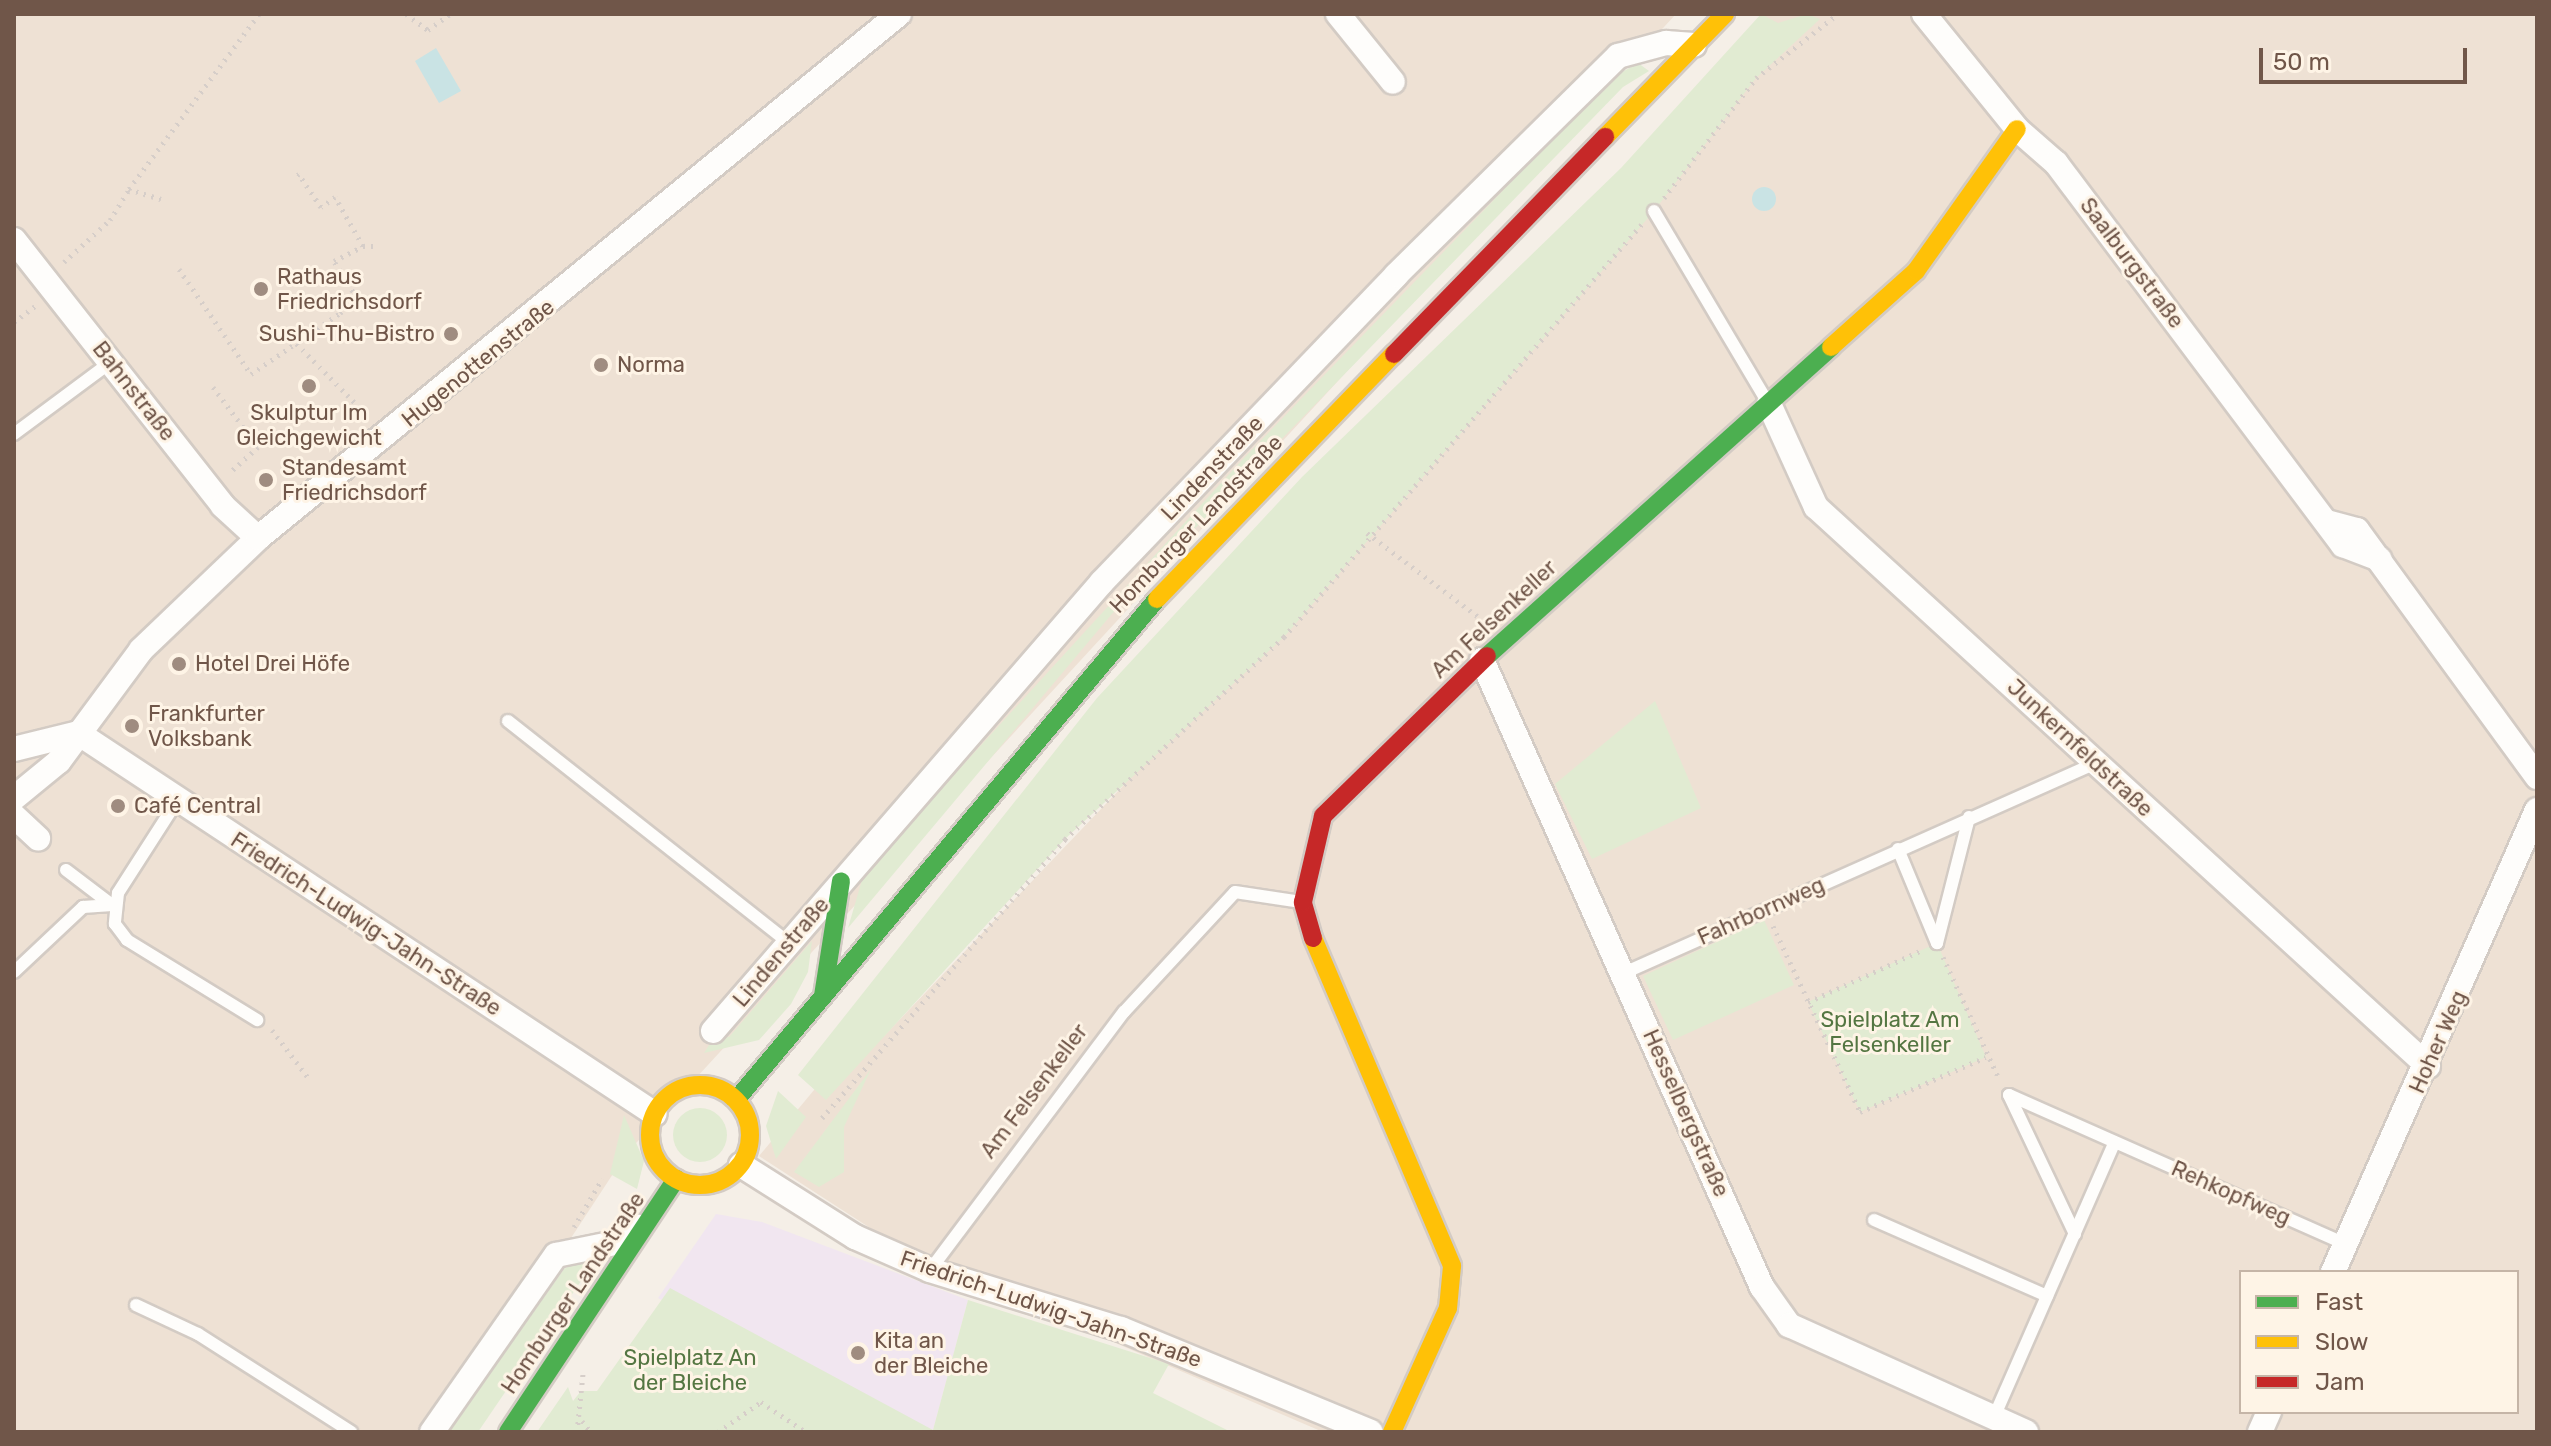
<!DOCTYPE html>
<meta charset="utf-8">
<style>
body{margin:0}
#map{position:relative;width:2551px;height:1446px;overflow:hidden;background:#f5efe7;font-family:Rubik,sans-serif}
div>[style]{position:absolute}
.residential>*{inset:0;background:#eee1d4}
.education>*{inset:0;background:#f1e6f0}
.green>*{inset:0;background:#e1ebd2}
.round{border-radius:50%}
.water>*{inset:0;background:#c9e3e4}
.path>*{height:5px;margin-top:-2.5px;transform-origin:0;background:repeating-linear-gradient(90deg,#d6cec9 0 2px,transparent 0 8px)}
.roads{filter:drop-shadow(2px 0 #d3cbc4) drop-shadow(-2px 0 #d3cbc4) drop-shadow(0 2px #d3cbc4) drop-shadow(0 -2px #d3cbc4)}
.lane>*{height:12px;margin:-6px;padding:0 6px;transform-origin:6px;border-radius:6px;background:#fefdfb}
.street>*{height:24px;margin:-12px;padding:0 12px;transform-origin:12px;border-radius:12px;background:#fefdfb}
.fast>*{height:18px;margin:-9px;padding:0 9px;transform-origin:9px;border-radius:9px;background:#4caf50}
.slow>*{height:18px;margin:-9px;padding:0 9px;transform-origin:9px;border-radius:9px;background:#ffc107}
.slow>.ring{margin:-9px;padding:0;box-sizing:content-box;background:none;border:18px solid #ffc107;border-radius:50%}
.jam>*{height:18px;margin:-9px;padding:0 9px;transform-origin:9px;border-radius:9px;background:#c62828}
.dots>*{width:22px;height:22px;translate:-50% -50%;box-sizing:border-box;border:4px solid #fef4e6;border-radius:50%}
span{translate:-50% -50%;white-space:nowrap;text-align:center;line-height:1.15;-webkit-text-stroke:6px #fef4e6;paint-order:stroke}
.street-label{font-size:22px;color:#705649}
.poi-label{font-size:22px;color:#705649}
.left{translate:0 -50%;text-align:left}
.right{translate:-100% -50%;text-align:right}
.park-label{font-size:22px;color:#547642}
.frame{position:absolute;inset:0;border:16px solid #705649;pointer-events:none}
.legend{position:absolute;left:2239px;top:1270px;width:280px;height:144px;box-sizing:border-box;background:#fef4e6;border:2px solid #c5b5a7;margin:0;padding:10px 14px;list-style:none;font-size:24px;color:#705649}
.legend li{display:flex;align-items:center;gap:16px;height:40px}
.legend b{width:40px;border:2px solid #c5b5a7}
.scale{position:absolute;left:2259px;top:48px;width:208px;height:36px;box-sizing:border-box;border:4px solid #705649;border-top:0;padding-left:10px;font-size:24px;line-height:28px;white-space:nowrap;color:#705649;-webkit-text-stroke:6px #fef4e6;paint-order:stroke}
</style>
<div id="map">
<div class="residential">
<i style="clip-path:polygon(14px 14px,1676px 14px,626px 1154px,444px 1432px,14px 1432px)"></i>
<i style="clip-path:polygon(evenodd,1762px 14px,2537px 14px,2537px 1432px,1323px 1432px,915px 1257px,759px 1156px,849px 1048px,862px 1059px,1122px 787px,1762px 14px,2241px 1272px,2517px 1272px,2517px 1412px,2241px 1412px,2241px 1272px)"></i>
</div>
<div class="education">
<i style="clip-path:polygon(716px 1214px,762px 1222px,968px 1300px,933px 1430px,863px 1407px,658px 1298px)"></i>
</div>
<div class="green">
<i style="clip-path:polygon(1761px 14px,1778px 23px,1807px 14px,1820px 19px,1756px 78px,1654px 211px,1284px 637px,1065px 839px,826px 1100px,798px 1075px,1097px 698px,1302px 477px,1621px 168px)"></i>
<i style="clip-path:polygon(1638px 63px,1649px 71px,1623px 87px,1111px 615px,848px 928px,864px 873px,1243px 459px,1613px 77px)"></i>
<i style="clip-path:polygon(1655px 701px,1701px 808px,1592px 859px,1555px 784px)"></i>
<i style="clip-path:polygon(1764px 920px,1794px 985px,1673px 1040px,1643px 976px)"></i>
<i style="clip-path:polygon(812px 941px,808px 972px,791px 1004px,759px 1040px,704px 1053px,716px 1034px,729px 1037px)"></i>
<i style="clip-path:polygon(1937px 943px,1986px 1057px,1860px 1112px,1808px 1002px)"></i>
<i style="clip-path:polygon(871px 1069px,844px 1127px,844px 1172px,819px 1187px,794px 1172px)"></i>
<i style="clip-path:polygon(778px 1091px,806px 1117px,776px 1159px,766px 1126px)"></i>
<i class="round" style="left:673px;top:1108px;width:54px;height:54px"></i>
<i style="clip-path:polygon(624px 1115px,644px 1161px,637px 1189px,610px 1174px)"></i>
<i style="clip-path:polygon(580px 1260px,592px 1265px,478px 1432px,448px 1432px,564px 1269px)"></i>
<i style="clip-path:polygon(670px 1288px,933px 1430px,968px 1300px,1169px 1364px,1153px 1393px,1231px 1432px,537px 1432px,568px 1387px,573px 1401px,581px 1391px,597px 1391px)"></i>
</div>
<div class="water">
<i style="clip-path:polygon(436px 48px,461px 91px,439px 103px,415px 61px)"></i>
<i class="round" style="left:1752px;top:187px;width:24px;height:24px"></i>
</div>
<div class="path">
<i style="left:406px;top:14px;width:27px;rotate:36deg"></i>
<i style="left:428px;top:30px;width:27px;rotate:-36deg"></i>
<i style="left:1664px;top:198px;width:151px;rotate:-52.5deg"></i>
<i style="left:1756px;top:78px;width:99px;rotate:-38deg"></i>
<i style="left:161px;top:199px;width:34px;rotate:-163deg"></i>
<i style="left:129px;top:189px;width:218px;rotate:-53.4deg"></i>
<i style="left:363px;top:246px;width:15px"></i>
<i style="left:64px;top:262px;width:62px;rotate:-42.4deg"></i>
<i style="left:110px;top:220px;width:36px;rotate:-58deg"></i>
<i style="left:179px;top:269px;width:127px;rotate:55.6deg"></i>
<i style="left:251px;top:374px;width:108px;rotate:-34.4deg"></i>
<i style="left:340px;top:313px;width:23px;rotate:-41deg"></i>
<i style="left:357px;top:298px;width:44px;rotate:-121.9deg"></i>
<i style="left:334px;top:261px;width:33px;rotate:-27deg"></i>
<i style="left:363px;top:246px;width:56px;rotate:-119.7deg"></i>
<i style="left:335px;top:197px;width:17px;rotate:144deg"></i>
<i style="left:321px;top:207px;width:40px;rotate:-124deg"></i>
<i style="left:299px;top:174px;width:7px;rotate:146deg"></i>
<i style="left:14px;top:322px;width:26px;rotate:-37deg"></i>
<i style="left:291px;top:338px;width:111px;rotate:45.4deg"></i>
<i style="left:213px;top:387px;width:75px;rotate:53.1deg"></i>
<i style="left:258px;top:447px;width:39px;rotate:138deg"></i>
<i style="left:1367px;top:533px;width:143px;rotate:37deg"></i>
<i style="left:1773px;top:926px;width:205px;rotate:64.9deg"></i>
<i style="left:1860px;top:1112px;width:137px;rotate:-23.6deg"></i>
<i style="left:1943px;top:957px;width:134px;rotate:65.3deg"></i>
<i style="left:1808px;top:1002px;width:123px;rotate:-24.5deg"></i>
<i style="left:272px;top:1030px;width:63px;rotate:52.8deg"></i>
<i style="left:822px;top:1118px;width:370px;rotate:-48.9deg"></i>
<i style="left:1065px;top:839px;width:298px;rotate:-42.7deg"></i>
<i style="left:1284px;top:637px;width:547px;rotate:-49.08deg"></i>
<i style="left:574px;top:1227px;width:56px;rotate:-59.7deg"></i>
<i style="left:582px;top:1421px;width:14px;rotate:51deg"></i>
<i style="left:577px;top:1432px;width:58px;rotate:-84.1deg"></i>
<i style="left:718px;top:1432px;width:52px;rotate:-34.9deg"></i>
<i style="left:761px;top:1402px;width:54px;rotate:33.7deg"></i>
</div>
<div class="roads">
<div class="lane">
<i style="left:1654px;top:211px;width:221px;rotate:59.3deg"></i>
<i style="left:14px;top:434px;width:121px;rotate:-36.6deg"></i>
<i style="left:508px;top:721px;width:358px;rotate:38.3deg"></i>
<i style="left:177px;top:801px;width:109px;rotate:122.7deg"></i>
<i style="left:118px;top:893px;width:31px;rotate:96deg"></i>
<i style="left:115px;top:924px;width:20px;rotate:53deg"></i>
<i style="left:127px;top:940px;width:153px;rotate:31.6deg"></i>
<i style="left:1898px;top:849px;width:102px;rotate:67.5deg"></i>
<i style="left:1937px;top:943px;width:130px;rotate:-75.7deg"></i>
<i style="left:66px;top:870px;width:58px;rotate:37.3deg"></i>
<i style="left:14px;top:972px;width:95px;rotate:-43.3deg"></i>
<i style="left:83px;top:907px;width:29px;rotate:-4deg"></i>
<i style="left:1624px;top:973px;width:517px;rotate:-23.99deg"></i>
<i style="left:2009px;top:1095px;width:368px;rotate:23.9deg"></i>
<i style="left:2009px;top:1095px;width:154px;rotate:64.6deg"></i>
<i style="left:1874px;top:1220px;width:189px;rotate:23.7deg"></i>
<i style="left:930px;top:1270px;width:323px;rotate:-53.1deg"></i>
<i style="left:1124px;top:1012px;width:163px;rotate:-47.2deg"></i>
<i style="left:1235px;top:892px;width:67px;rotate:8.6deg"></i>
<i style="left:136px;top:1305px;width:68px;rotate:25.1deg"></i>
<i style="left:198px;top:1334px;width:182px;rotate:32.6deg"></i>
<i style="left:1994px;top:1417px;width:300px;rotate:-66.3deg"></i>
</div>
<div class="street">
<i style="left:1338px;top:14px;width:87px;rotate:51deg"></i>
<i style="left:1924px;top:14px;width:148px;rotate:51deg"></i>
<i style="left:2017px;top:129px;width:52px;rotate:41.1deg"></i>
<i style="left:2056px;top:163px;width:478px;rotate:53.1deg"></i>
<i style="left:2343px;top:545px;width:39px;rotate:21deg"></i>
<i style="left:14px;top:240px;width:338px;rotate:51.8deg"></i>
<i style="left:223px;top:506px;width:47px;rotate:42.4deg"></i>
<i style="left:1769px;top:404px;width:113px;rotate:65.5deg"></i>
<i style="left:1816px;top:507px;width:829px;rotate:42.41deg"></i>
<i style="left:2327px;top:522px;width:31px;rotate:15deg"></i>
<i style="left:2357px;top:530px;width:306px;rotate:53.9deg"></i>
<i style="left:1482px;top:660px;width:687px;rotate:65.94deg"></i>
<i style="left:1762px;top:1287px;width:47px;rotate:54.6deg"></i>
<i style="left:1789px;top:1325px;width:260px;rotate:24.3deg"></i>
<i style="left:78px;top:733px;width:691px;rotate:33.44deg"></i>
<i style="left:14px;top:749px;width:66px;rotate:-14deg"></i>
<i style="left:14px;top:798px;width:58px;rotate:-39.4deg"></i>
<i style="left:59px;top:761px;width:138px;rotate:-53.5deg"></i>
<i style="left:141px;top:650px;width:162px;rotate:-43.7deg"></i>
<i style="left:258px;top:538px;width:828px;rotate:-39.27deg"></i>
<i style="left:14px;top:816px;width:33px;rotate:43deg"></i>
<i style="left:713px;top:1031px;width:594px;rotate:-49.1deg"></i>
<i style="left:1102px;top:582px;width:425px;rotate:-46.2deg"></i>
<i style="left:1396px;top:275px;width:312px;rotate:-44.6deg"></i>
<i style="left:1618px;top:56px;width:50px;rotate:-15.2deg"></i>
<i style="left:1666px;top:43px;width:28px;rotate:4deg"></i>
<i style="left:741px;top:1165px;width:135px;rotate:32.3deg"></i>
<i style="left:855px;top:1237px;width:82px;rotate:23.7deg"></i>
<i style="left:930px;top:1270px;width:200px;rotate:17.2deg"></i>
<i style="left:1121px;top:1329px;width:270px;rotate:22.4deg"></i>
<i style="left:2333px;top:1272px;width:505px;rotate:-66.18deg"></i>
<i style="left:432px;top:1432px;width:216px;rotate:-55deg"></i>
<i style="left:556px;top:1255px;width:60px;rotate:-11.5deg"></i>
<i style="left:615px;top:1243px;width:29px;rotate:-34deg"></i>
<i style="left:2260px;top:1432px;width:22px;rotate:-66deg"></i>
</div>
<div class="fast">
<i style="left:1487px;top:656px;width:462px;rotate:-41.9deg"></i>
<i style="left:823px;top:996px;width:116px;rotate:-81.1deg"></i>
<i style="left:736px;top:1100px;width:654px;rotate:-49.96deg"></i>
<i style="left:508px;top:1432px;width:304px;rotate:-56.4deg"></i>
</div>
<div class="slow">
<i style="left:1605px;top:137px;width:172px;rotate:-45.7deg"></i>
<i style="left:1831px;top:347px;width:114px;rotate:-41.8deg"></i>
<i style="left:1916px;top:271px;width:174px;rotate:-54.6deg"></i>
<i style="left:1157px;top:599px;width:341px;rotate:-46deg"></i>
<i style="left:1313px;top:938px;width:356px;rotate:67deg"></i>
<i style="left:1452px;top:1266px;width:42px;rotate:95.4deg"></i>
<i style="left:1448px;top:1308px;width:136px;rotate:114.3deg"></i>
<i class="ring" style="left:650px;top:1085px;width:82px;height:82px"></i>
</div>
<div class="jam">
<i style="left:1394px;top:354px;width:303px;rotate:-45.8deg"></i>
<i style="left:1313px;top:938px;width:37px;rotate:-106deg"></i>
<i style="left:1303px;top:902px;width:88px;rotate:-76.9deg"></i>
<i style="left:1323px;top:816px;width:229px;rotate:-44.3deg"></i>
</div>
</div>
<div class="dots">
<i style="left:261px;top:289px;background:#9f8c80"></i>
<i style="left:451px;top:334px;background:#9f8c80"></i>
<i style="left:601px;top:365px;background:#9f8c80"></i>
<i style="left:309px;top:386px;background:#9f8c80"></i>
<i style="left:266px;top:480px;background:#9f8c80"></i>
<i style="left:179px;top:664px;background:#9f8c80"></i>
<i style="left:132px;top:726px;background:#9f8c80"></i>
<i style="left:118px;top:806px;background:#9f8c80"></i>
<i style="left:858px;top:1353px;background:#9f8c80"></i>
</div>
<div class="street-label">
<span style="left:2132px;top:263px;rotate:53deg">Saalburgstraße</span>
<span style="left:478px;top:363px;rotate:-39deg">Hugenottenstraße</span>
<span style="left:134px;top:391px;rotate:52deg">Bahnstraße</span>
<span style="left:1212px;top:468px;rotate:-46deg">Lindenstraße</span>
<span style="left:1196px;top:524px;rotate:-46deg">Homburger Landstraße</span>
<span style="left:1494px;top:619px;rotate:-43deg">Am Felsenkeller</span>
<span style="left:2080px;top:748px;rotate:43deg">Junkernfeldstraße</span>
<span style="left:1761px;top:911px;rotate:-24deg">Fahrbornweg</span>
<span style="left:366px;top:924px;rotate:33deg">Friedrich-Ludwig-Jahn-Straße</span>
<span style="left:781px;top:952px;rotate:-50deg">Lindenstraße</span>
<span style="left:2438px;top:1042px;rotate:-66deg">Hoher Weg</span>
<span style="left:1034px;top:1091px;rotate:-53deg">Am Felsenkeller</span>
<span style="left:1686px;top:1113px;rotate:66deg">Hesselbergstraße</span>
<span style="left:2231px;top:1193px;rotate:24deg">Rehkopfweg</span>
<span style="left:573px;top:1293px;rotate:-56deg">Homburger Landstraße</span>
<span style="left:1051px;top:1309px;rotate:19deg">Friedrich-Ludwig-Jahn-Straße</span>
</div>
<div class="poi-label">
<span class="left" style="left:277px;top:289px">Rathaus<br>Friedrichsdorf</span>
<span class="right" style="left:435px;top:334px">Sushi-Thu-Bistro</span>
<span class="left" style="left:617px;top:365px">Norma</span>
<span style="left:309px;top:425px">Skulptur Im<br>Gleichgewicht</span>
<span class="left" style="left:282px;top:480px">Standesamt<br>Friedrichsdorf</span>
<span class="left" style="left:195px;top:664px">Hotel Drei Höfe</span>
<span class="left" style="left:148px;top:726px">Frankfurter<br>Volksbank</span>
<span class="left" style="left:134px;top:806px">Café Central</span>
<span class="left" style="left:874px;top:1353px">Kita an<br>der Bleiche</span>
</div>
<div class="park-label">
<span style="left:1890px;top:1032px">Spielplatz Am<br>Felsenkeller</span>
<span style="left:690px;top:1370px">Spielplatz An<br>der Bleiche</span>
</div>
<div class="frame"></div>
<ul class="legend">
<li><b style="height:10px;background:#4caf50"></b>Fast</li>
<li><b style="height:10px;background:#ffc107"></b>Slow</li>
<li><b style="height:10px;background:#c62828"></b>Jam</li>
</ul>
<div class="scale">50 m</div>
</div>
